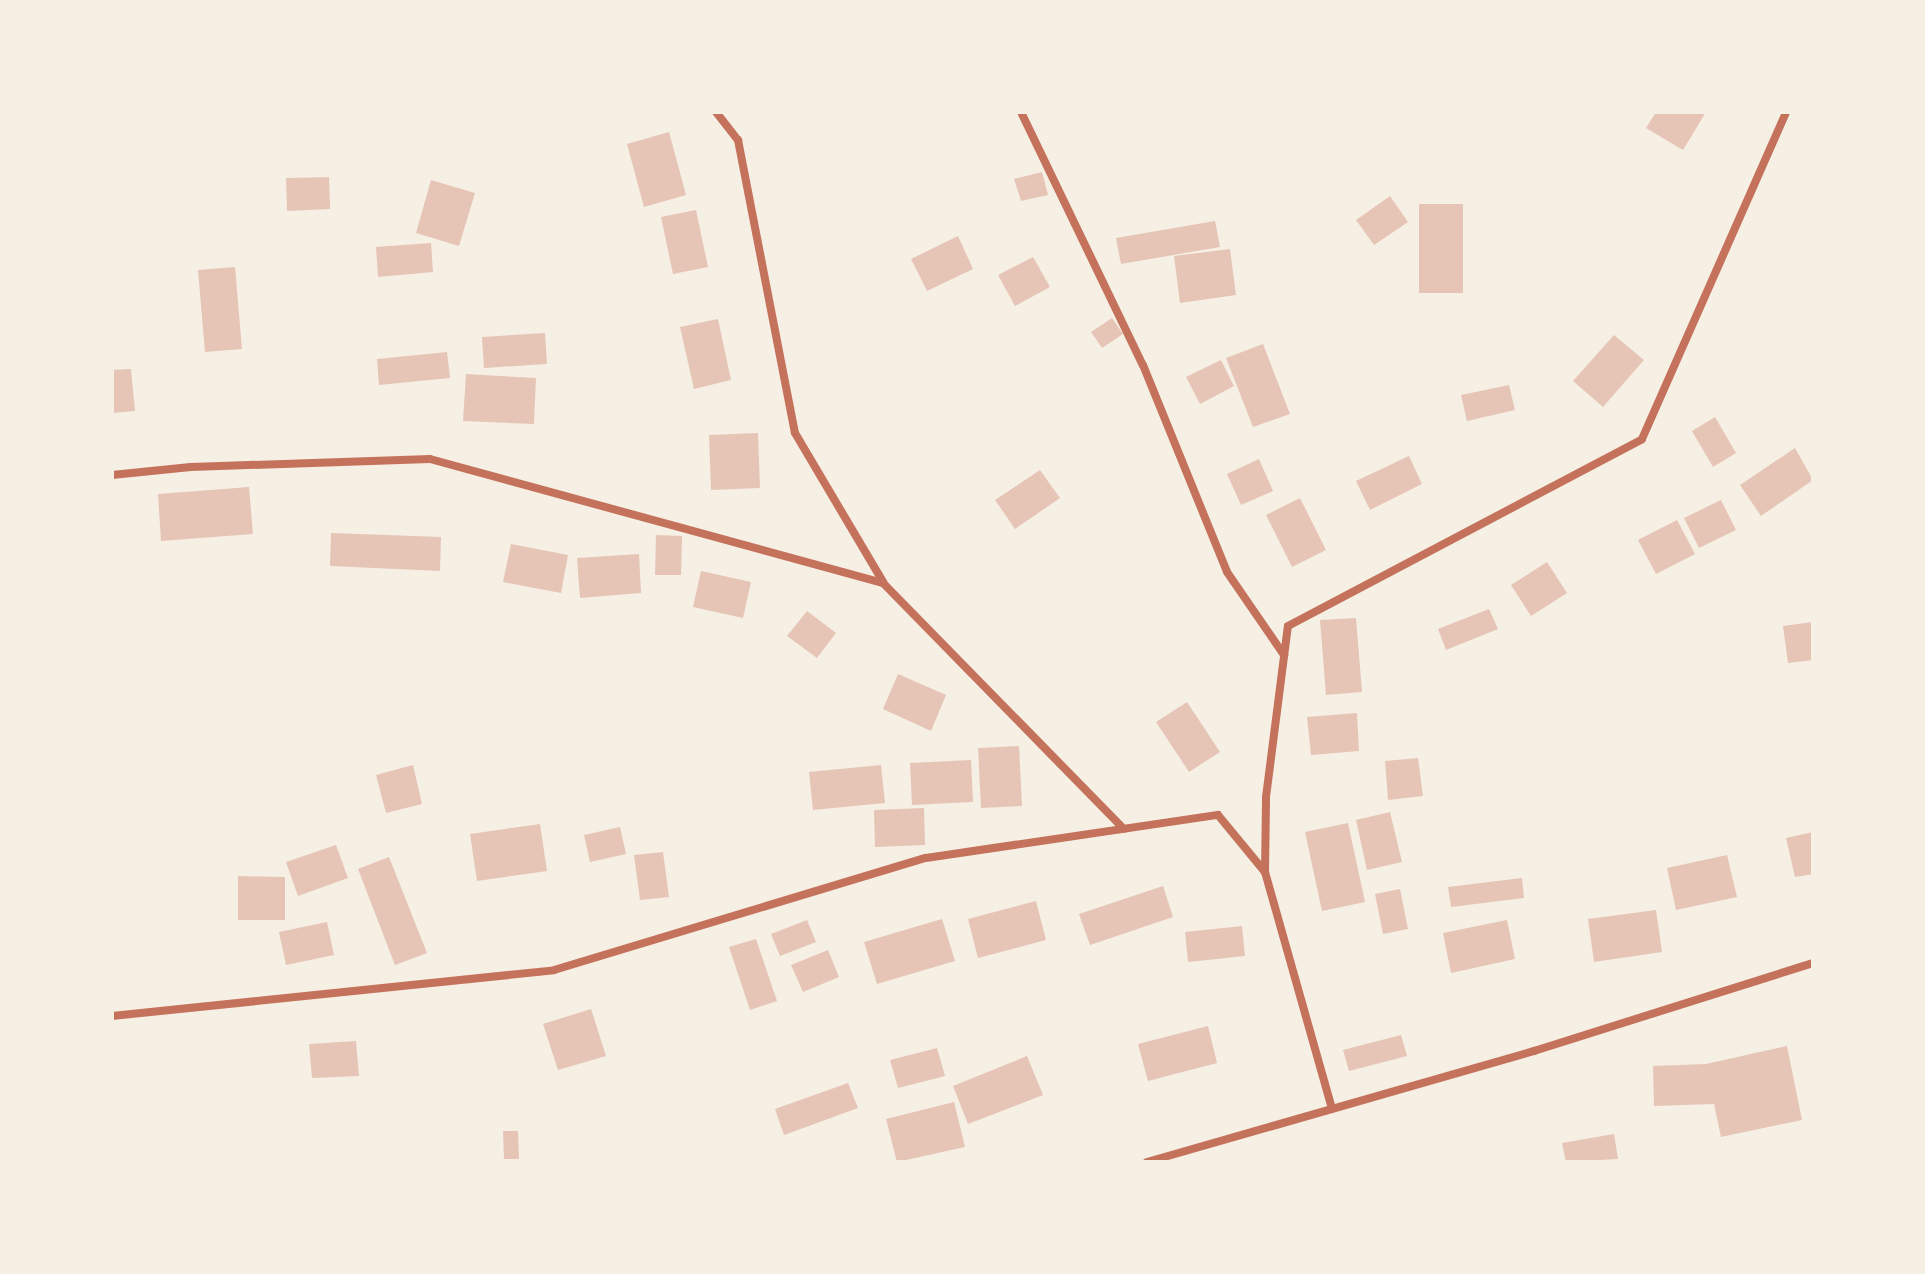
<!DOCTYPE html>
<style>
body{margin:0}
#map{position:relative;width:1925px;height:1274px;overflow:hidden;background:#f6efe4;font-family:Figtree,sans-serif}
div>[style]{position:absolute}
.building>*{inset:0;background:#e6c5b7}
.minor>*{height:8px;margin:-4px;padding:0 4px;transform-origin:4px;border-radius:4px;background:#c5725c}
span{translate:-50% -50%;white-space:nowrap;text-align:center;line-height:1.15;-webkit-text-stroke:8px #f6efe4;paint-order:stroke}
.frame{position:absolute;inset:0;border:114px solid #f6efe4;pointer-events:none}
</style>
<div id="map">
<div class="building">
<i style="clip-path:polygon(1656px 112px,1706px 112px,1683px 150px,1646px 128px)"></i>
<i style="clip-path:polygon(669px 132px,686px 195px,644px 207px,627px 144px)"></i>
<i style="clip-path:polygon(1042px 172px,1048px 195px,1021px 201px,1014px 179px)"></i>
<i style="clip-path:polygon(329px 177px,330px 209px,287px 211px,286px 178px)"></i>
<i style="clip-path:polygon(431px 180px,475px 193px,459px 246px,416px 233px)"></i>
<i style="clip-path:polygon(1390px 196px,1408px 222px,1374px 245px,1356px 220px)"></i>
<i style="clip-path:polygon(1419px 204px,1463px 204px,1463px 293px,1419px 293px)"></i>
<i style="clip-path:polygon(696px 210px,708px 267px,673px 274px,661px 217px)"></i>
<i style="clip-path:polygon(1215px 221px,1220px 247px,1121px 264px,1116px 238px)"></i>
<i style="clip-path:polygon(958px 236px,973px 269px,927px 291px,911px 259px)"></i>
<i style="clip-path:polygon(431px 243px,433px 272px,378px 277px,376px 247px)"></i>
<i style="clip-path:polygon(1230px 249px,1236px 295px,1180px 303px,1174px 256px)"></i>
<i style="clip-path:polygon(1033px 257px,1050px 287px,1015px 306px,998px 275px)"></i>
<i style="clip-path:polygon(235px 267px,242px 349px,205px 352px,198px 270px)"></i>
<i style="clip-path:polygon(1112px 318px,1123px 334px,1102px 348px,1091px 332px)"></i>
<i style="clip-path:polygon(718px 319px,731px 380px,694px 389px,680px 327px)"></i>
<i style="clip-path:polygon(545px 333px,547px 364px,484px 368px,482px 337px)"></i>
<i style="clip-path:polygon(1614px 335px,1644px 360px,1603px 407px,1573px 381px)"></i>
<i style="clip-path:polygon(1263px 344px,1290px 414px,1253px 427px,1226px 358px)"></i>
<i style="clip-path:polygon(447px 352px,450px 378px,379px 385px,377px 359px)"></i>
<i style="clip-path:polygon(1221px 360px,1234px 386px,1200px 404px,1186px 377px)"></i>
<i style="clip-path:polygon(131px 369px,135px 411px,112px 413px,112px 370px)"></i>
<i style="clip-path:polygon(466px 374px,536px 378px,534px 424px,463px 421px)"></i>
<i style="clip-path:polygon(1509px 385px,1515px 410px,1467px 421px,1461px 395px)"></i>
<i style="clip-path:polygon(1715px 417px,1736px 453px,1713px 467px,1692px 431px)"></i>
<i style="clip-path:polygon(758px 433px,760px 488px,711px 490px,709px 435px)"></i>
<i style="clip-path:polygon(1795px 448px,1813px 480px,1761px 516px,1740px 485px)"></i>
<i style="clip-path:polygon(1409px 456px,1422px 484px,1370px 510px,1356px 481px)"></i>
<i style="clip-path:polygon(1259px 459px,1273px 491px,1241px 505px,1227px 474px)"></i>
<i style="clip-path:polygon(1040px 470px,1060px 498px,1015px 529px,995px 500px)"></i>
<i style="clip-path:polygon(249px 487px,253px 534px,161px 541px,158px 494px)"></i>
<i style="clip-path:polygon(1300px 498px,1326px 550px,1292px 567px,1266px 515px)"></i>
<i style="clip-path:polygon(1721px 500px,1736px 530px,1699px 548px,1684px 518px)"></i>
<i style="clip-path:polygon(1677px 520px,1695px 554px,1656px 574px,1638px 540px)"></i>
<i style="clip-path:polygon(331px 533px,441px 537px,440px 571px,330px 566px)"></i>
<i style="clip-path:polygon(656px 535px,682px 536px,681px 575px,655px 575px)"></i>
<i style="clip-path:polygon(511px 544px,568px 555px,561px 593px,503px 582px)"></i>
<i style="clip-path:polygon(639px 554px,641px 593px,580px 598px,577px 558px)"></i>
<i style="clip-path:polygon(1547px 562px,1567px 593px,1531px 616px,1511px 585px)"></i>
<i style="clip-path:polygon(701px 571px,751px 582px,743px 618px,693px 607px)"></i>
<i style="clip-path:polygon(1489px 609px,1498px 629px,1446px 650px,1438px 629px)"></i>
<i style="clip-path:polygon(807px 611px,836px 633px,817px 658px,787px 636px)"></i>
<i style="clip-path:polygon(1356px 618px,1362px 692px,1326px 695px,1320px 620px)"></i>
<i style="clip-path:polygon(1813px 622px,1813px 660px,1788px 663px,1783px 626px)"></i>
<i style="clip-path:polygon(898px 674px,946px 695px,931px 731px,883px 709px)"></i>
<i style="clip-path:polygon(1187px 702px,1220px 752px,1189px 772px,1156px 722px)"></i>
<i style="clip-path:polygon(1357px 713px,1359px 751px,1311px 755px,1307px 717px)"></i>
<i style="clip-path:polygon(1019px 746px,1022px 806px,981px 808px,978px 748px)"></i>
<i style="clip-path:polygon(1418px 758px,1423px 796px,1388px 800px,1385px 761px)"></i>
<i style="clip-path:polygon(971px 760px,973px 802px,912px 805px,910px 763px)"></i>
<i style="clip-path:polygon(413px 765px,422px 804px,386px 813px,376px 775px)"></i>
<i style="clip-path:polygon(881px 765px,885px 803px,813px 810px,809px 772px)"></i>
<i style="clip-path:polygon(924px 808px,925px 845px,875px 847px,874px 810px)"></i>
<i style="clip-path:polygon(1390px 812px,1402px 862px,1367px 870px,1356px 820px)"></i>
<i style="clip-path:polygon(1348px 823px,1365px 902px,1322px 911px,1305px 832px)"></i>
<i style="clip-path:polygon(540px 824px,547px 871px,477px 881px,470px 834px)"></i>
<i style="clip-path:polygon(620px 827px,626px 854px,590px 862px,584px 835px)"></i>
<i style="clip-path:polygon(1813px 832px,1813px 874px,1795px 877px,1786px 838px)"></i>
<i style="clip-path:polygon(336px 845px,348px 878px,298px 896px,286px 862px)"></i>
<i style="clip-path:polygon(663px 852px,669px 897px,640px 900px,634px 855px)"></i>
<i style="clip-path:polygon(1727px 855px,1737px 897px,1676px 910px,1667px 868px)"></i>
<i style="clip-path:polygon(389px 857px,427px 953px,395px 965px,358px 869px)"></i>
<i style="clip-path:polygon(238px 876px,285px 877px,285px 920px,238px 920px)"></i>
<i style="clip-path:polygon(1522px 878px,1524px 898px,1451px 907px,1448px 887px)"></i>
<i style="clip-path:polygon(1163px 886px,1173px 917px,1090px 945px,1079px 914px)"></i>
<i style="clip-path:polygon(1400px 889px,1408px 929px,1383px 934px,1375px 894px)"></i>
<i style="clip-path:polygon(1036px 901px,1046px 940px,978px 958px,968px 919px)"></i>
<i style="clip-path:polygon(1656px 910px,1662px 952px,1594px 962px,1588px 919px)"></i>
<i style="clip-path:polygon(942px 919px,955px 961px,877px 984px,864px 942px)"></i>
<i style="clip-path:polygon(807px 920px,816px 942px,780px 956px,771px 934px)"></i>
<i style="clip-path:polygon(1507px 920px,1515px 959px,1451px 973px,1443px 933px)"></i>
<i style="clip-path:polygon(327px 922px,334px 955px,286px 965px,279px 932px)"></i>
<i style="clip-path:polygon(1242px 926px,1245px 956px,1188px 962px,1185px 932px)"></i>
<i style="clip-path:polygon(756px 939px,777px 1001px,750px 1010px,729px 947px)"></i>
<i style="clip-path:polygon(828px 950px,839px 977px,803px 992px,791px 965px)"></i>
<i style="clip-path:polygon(591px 1009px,606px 1056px,558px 1070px,543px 1024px)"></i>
<i style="clip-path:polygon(1208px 1026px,1217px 1063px,1148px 1081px,1138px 1044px)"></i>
<i style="clip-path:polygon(1401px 1035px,1407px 1056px,1349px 1071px,1343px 1050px)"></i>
<i style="clip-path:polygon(356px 1041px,359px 1076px,312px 1078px,309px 1044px)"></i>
<i style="clip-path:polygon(1787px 1046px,1802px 1120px,1721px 1137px,1714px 1104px,1654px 1106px,1653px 1066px,1706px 1064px)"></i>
<i style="clip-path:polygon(937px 1048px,945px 1076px,898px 1088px,890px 1060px)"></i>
<i style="clip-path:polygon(1027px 1056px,1043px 1095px,968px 1124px,953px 1086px)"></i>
<i style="clip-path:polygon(848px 1083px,858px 1108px,784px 1135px,775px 1109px)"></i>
<i style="clip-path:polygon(954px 1102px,965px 1147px,897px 1162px,886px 1119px)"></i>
<i style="clip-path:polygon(503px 1131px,518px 1131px,519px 1159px,504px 1159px)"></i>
<i style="clip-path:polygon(1614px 1134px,1618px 1159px,1566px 1162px,1562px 1143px)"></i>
</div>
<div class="minor">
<i style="left:716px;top:112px;width:36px;rotate:52deg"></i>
<i style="left:738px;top:140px;width:298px;rotate:79deg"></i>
<i style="left:795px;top:433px;width:173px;rotate:59.4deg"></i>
<i style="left:1021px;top:112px;width:281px;rotate:64.3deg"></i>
<i style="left:1143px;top:365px;width:223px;rotate:67.9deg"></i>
<i style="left:1227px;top:572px;width:101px;rotate:55.5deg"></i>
<i style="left:112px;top:475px;width:79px;rotate:-5.8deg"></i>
<i style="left:191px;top:467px;width:239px;rotate:-1.9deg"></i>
<i style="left:430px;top:459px;width:470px;rotate:15.3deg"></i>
<i style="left:883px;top:583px;width:344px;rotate:45.6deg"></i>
<i style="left:1265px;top:872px;width:75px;rotate:-89.2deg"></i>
<i style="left:1266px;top:797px;width:172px;rotate:-82.7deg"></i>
<i style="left:1288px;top:626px;width:400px;rotate:-27.8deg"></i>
<i style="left:1642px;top:439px;width:357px;rotate:-66.2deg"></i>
<i style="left:112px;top:1016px;width:444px;rotate:-5.9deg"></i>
<i style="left:554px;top:970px;width:388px;rotate:-16.8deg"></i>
<i style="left:926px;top:858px;width:295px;rotate:-8.4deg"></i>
<i style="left:1218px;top:815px;width:74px;rotate:50.5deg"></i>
<i style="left:1265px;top:872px;width:246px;rotate:74.2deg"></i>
<i style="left:1147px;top:1162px;width:403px;rotate:-16deg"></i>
<i style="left:1534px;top:1051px;width:293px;rotate:-17.5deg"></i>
</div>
<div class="frame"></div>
</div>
